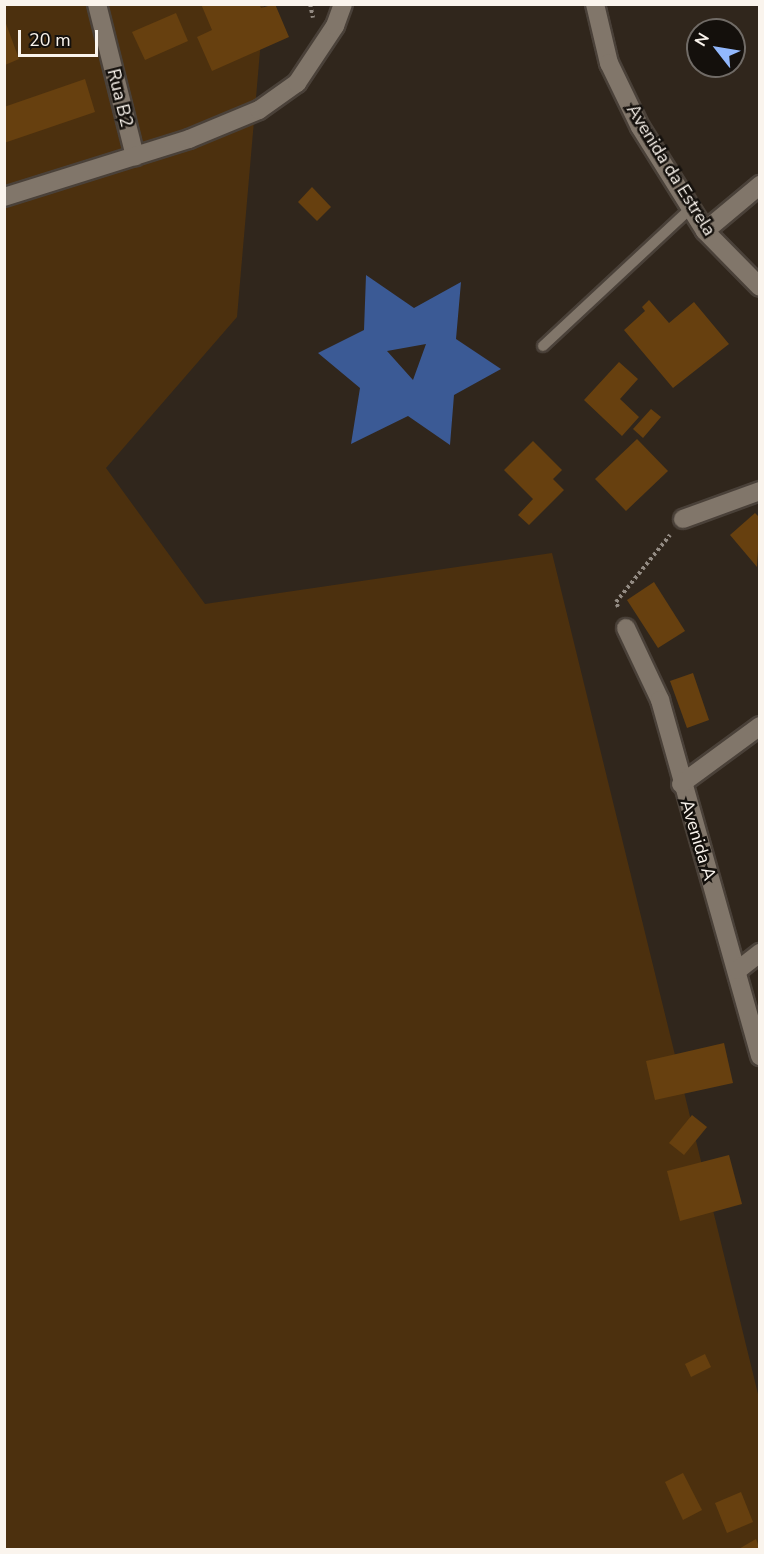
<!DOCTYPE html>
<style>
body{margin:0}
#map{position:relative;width:764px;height:1554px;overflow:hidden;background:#30261c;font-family:"Nunito Sans",sans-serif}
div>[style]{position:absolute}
.green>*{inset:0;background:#4c300e}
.water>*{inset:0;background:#3b5a95}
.building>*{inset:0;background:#67400f}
.path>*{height:4px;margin-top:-2px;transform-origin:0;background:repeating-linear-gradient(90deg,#938b83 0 3px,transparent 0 6px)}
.roads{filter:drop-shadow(2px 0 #4a4139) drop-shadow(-2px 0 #4a4139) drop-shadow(0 2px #4a4139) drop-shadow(0 -2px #4a4139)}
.service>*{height:10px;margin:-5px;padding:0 5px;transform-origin:5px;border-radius:5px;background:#81766a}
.minor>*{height:18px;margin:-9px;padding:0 9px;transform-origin:9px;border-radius:9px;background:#81766a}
span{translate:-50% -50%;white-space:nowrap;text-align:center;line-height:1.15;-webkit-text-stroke:5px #14100c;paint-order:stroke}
.street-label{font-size:18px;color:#faf4ed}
.frame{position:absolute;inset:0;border:6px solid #faf4ed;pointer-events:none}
.north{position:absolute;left:686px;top:18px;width:60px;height:60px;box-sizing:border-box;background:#14100c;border:2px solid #706b66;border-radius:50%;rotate:301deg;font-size:16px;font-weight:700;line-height:24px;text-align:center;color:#faf4ed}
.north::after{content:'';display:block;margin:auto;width:21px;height:27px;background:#92b8fd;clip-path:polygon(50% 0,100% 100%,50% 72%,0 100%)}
.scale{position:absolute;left:18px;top:30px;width:80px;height:27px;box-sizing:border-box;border:3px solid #faf4ed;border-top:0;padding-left:8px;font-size:18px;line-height:21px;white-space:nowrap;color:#faf4ed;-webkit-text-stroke:4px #14100c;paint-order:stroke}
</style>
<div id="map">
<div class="green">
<i style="clip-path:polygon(5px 5px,264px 5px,237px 317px,106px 468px,205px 604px,552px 553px,759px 1398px,759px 1549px,5px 1550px)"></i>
</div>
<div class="water">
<i style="clip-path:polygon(evenodd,366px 275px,414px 308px,461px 282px,456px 339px,501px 369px,454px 395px,450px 445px,408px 416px,351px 444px,360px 388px,318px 353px,364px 330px,366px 275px,426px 344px,413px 380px,387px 351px,426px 344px)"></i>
</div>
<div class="building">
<i style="clip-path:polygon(201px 4px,259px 4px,261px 8px,275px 4px,289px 37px,212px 71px,197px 37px,212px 30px)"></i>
<i style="clip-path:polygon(176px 13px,188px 41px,145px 60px,132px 32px)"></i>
<i style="clip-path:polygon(5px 21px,19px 59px,5px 65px)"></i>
<i style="clip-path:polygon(85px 79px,95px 112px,4px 143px,4px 107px)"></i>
<i style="clip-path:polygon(312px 187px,331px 207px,317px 221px,298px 202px)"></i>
<i style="clip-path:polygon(649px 300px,669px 323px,694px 302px,729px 344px,673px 388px,624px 330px,645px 311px,642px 307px)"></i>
<i style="clip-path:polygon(619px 362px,638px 379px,620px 399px,639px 417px,622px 436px,584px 400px)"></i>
<i style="clip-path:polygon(651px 409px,661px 417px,643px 438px,633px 429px)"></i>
<i style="clip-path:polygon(637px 439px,668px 471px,626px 511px,595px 479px)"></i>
<i style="clip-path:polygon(533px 441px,562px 470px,553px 479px,564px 490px,529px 525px,518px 515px,533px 499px,504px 470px)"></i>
<i style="clip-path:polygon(755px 513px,760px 518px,757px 567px,730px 535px)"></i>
<i style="clip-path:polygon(654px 582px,685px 631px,658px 648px,627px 600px)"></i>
<i style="clip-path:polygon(693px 673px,709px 720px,687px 728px,670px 681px)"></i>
<i style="clip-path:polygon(724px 1043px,733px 1083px,655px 1100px,646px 1061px)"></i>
<i style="clip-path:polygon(692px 1115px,707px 1127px,684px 1155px,669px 1143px)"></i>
<i style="clip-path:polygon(729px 1155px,742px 1204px,680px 1221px,667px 1171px)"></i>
<i style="clip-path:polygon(705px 1354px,711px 1367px,691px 1377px,685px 1364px)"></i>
<i style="clip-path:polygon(683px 1473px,702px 1510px,683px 1520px,665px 1482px)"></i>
<i style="clip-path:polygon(741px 1492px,753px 1522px,727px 1533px,715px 1503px)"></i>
<i style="clip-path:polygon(756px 1539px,760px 1550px,737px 1550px)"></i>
</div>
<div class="path">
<i style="left:310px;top:4px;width:14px;rotate:78deg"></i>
<i style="left:618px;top:607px;width:5px;rotate:-112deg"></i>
<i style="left:616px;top:602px;width:86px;rotate:-51.1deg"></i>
</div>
<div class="roads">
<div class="service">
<i style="left:543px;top:346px;width:202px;rotate:-43deg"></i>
</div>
<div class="minor">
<i style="left:97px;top:4px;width:157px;rotate:76deg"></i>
<i style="left:595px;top:4px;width:61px;rotate:76.7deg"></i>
<i style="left:609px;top:63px;width:71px;rotate:64.2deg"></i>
<i style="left:640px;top:127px;width:123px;rotate:58deg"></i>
<i style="left:705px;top:231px;width:78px;rotate:45.5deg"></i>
<i style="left:4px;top:197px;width:194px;rotate:-17.4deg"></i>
<i style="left:189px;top:139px;width:76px;rotate:-22.5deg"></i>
<i style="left:259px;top:110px;width:47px;rotate:-35.4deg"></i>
<i style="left:297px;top:83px;width:69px;rotate:-56.3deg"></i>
<i style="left:335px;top:26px;width:23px;rotate:-70deg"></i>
<i style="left:705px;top:231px;width:72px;rotate:-39.9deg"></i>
<i style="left:683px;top:519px;width:82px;rotate:-20deg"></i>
<i style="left:626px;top:628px;width:80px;rotate:64.7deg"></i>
<i style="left:660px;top:700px;width:370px;rotate:74.3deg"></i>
<i style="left:681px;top:784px;width:98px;rotate:-36.3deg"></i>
<i style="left:738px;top:970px;width:28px;rotate:-38deg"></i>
</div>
</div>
<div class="street-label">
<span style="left:120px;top:98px;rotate:76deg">Rua B2</span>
<span style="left:671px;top:170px;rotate:58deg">Avenida da Estrela</span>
<span style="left:698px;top:840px;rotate:73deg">Avenida A</span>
</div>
<div class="frame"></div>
<div class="north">N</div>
<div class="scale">20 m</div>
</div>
